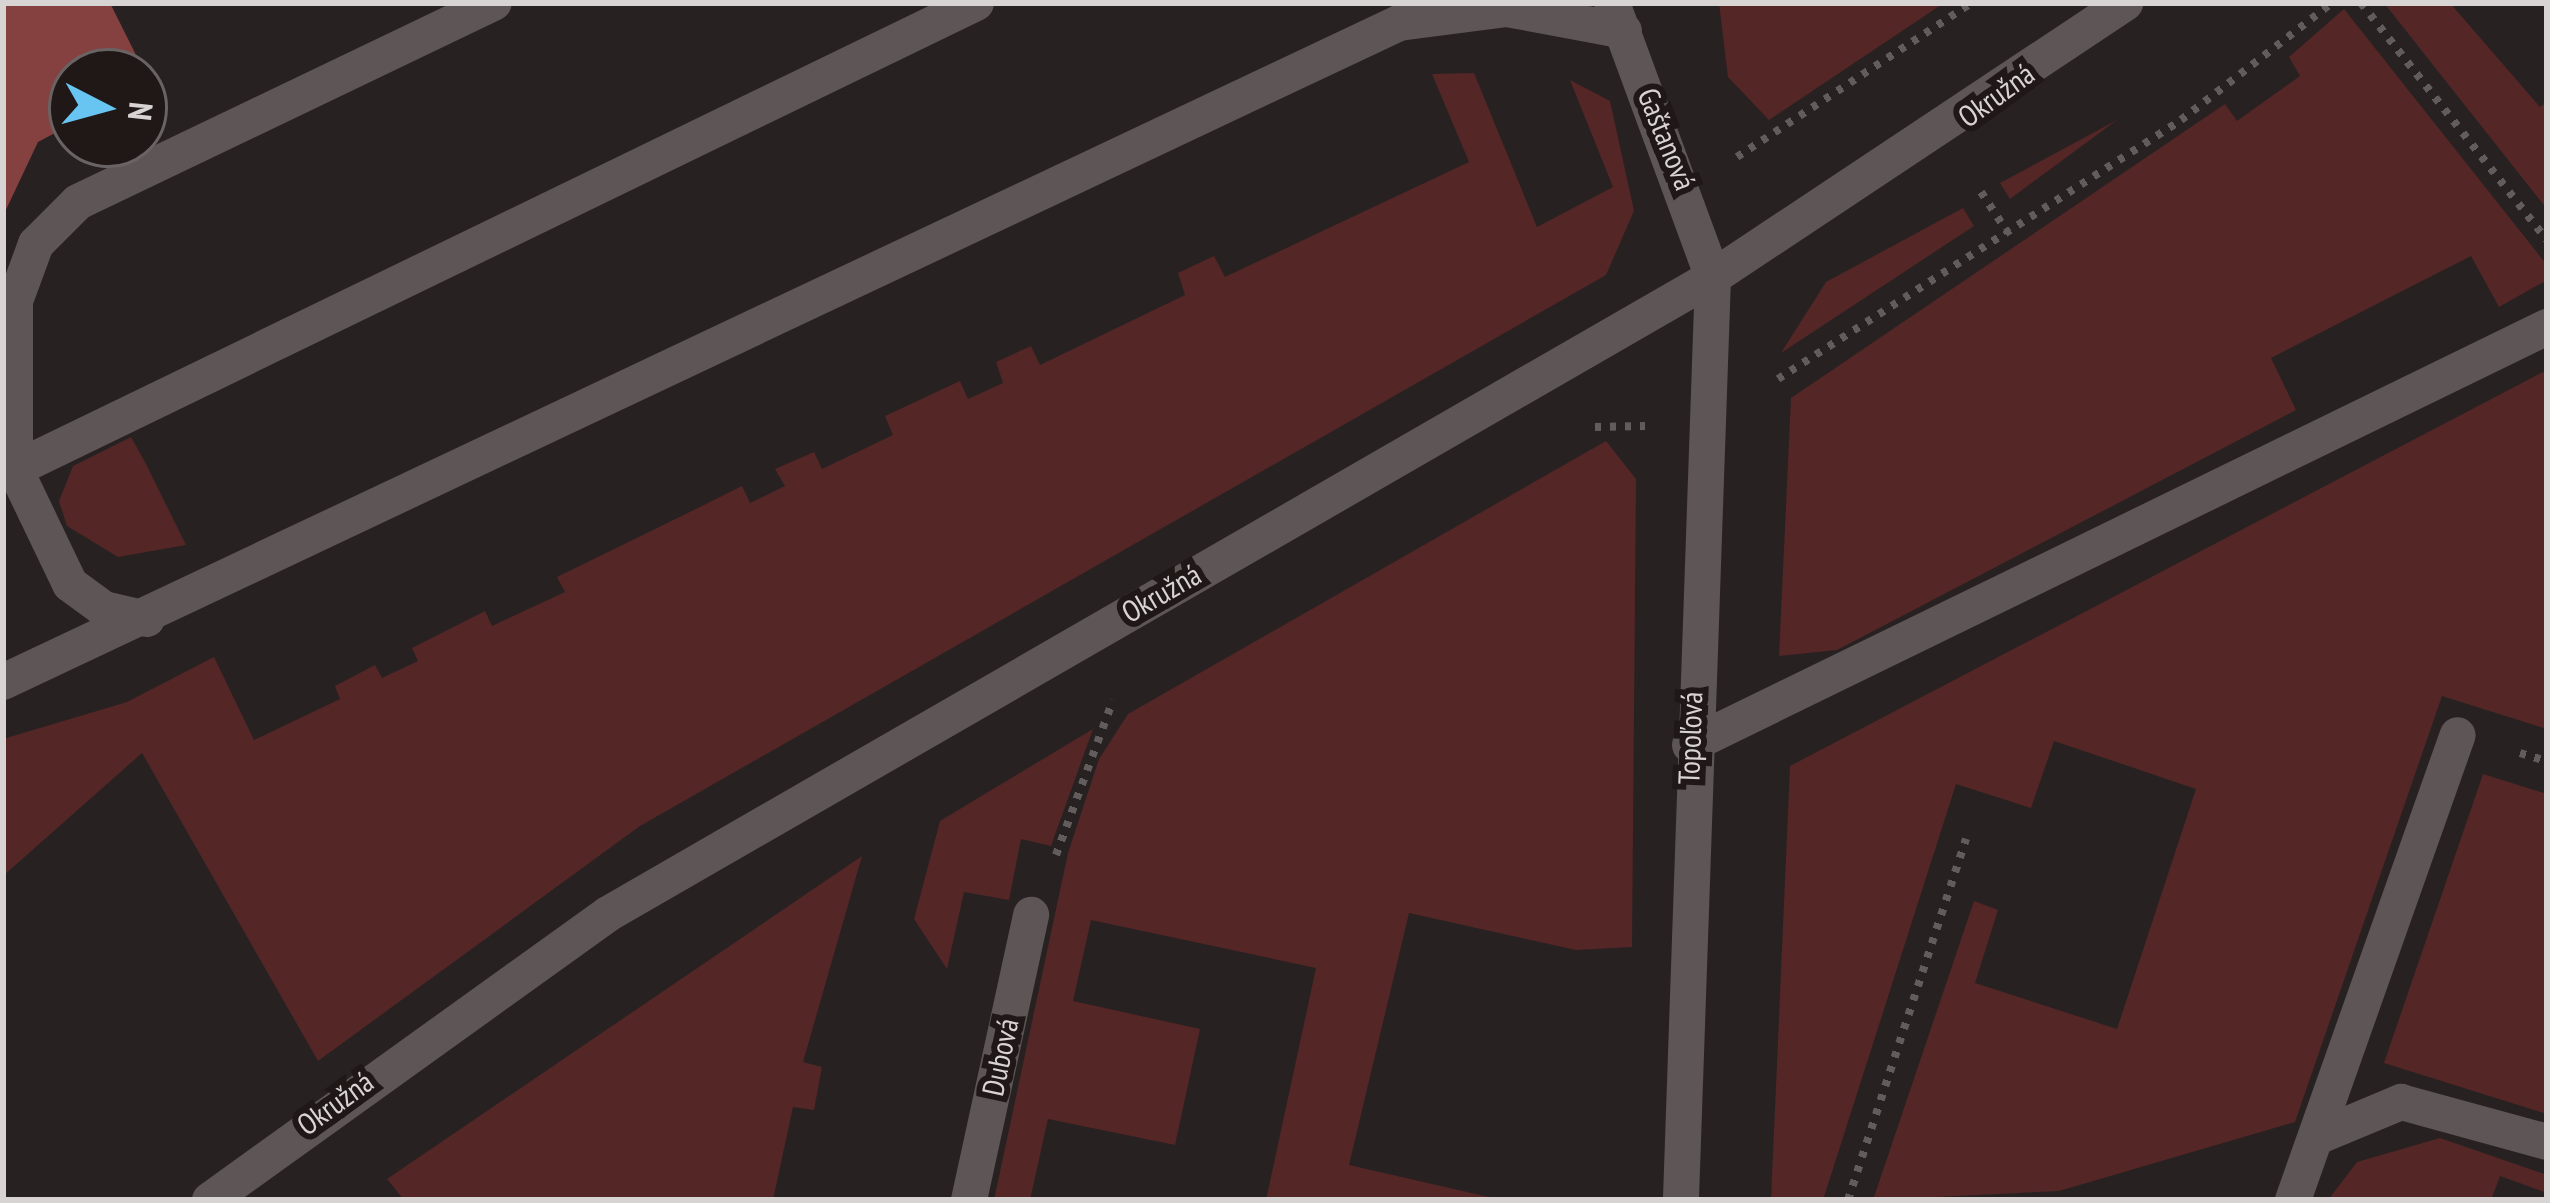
<!DOCTYPE html>
<meta charset="utf-8">
<style>
body{margin:0}
#map{position:relative;width:2550px;height:1203px;overflow:hidden;background:#282121;font-family:"PT Sans Narrow",sans-serif}
div>[style]{position:absolute}
.green>*{inset:0;background:#542626}
.forest>*{inset:0;background:#854040}
.path>*{height:8px;margin-top:-4px;transform-origin:0;background:repeating-linear-gradient(90deg,#625c5c 0 6px,transparent 0 15px)}
.lane>*{height:36px;margin:-18px;padding:0 18px;transform-origin:18px;border-radius:18px;background:#5e5656}
.street>*{height:36px;margin:-18px;padding:0 18px;transform-origin:18px;border-radius:18px;background:#5e5656}
span{translate:-50% -50%;white-space:nowrap;text-align:center;line-height:1.15;-webkit-text-stroke:12px #1f1817;paint-order:stroke}
.street-label{font-size:30px;color:#d9d4d4}
.frame{position:absolute;inset:0;border:6px solid #d9d4d4;pointer-events:none}
.north{position:absolute;left:48px;top:48px;width:120px;height:120px;box-sizing:border-box;background:#1f1817;border:3px solid #696363;border-radius:50%;rotate:96deg;font-size:33px;font-weight:700;line-height:48px;text-align:center;color:#d9d4d4}
.north::after{content:'';display:block;margin:auto;width:42px;height:54px;background:#68c4f0;clip-path:polygon(50% 0,100% 100%,50% 72%,0 100%)}
</style>
<div id="map">
<div class="green">
<i style="clip-path:polygon(1719px 3px,1944px 3px,1769px 120px,1728px 77px)"></i>
<i style="clip-path:polygon(2384px 3px,2450px 3px,2540px 107px,2547px 102px,2547px 209px)"></i>
<i style="clip-path:polygon(2344px 9px,2547px 265px,2547px 280px,2499px 307px,2471px 256px,2271px 358px,2296px 410px,1837px 650px,1779px 656px,1791px 398px,2225px 104px,2237px 121px,2300px 76px,2289px 57px)"></i>
<i style="clip-path:polygon(1474px 73px,1537px 227px,1613px 187px,1570px 80px,1610px 101px,1634px 211px,1606px 275px,640px 826px,318px 1061px,142px 753px,3px 876px,3px 739px,127px 702px,214px 657px,254px 740px,340px 699px,335px 686px,375px 665px,382px 678px,418px 661px,412px 648px,485px 611px,492px 626px,565px 592px,557px 577px,704px 505px,742px 486px,750px 503px,785px 486px,775px 469px,814px 452px,822px 469px,893px 435px,885px 416px,960px 381px,968px 399px,1003px 383px,996px 362px,1031px 346px,1040px 365px,1185px 295px,1178px 273px,1214px 256px,1225px 277px,1469px 162px,1432px 74px)"></i>
<i style="clip-path:polygon(2117px 120px,2010px 199px,2000px 183px)"></i>
<i style="clip-path:polygon(1963px 208px,1974px 226px,1781px 353px,1826px 282px)"></i>
<i style="clip-path:polygon(2547px 370px,2547px 729px,2442px 696px,2295px 1122px,2059px 1191px,1873px 1200px,1974px 901px,1998px 910px,1975px 983px,2117px 1029px,2196px 789px,2054px 741px,2031px 808px,1956px 784px,1823px 1200px,1771px 1200px,1790px 766px)"></i>
<i style="clip-path:polygon(131px 437px,145px 462px,186px 545px,118px 557px,67px 526px,59px 501px,73px 466px)"></i>
<i style="clip-path:polygon(1606px 441px,1636px 479px,1632px 947px,1576px 950px,1409px 913px,1349px 1165px,1502px 1200px,1266px 1200px,1316px 968px,1091px 920px,1073px 1001px,1200px 1029px,1175px 1145px,1048px 1119px,1030px 1200px,994px 1200px,1068px 853px,1099px 759px,1128px 714px)"></i>
<i style="clip-path:polygon(1093px 729px,1051px 846px,1021px 839px,1009px 900px,964px 892px,947px 969px,914px 919px,940px 821px)"></i>
<i style="clip-path:polygon(2483px 774px,2547px 794px,2547px 1114px,2384px 1063px)"></i>
<i style="clip-path:polygon(862px 856px,803px 1062px,822px 1067px,814px 1110px,793px 1107px,773px 1200px,404px 1200px,387px 1179px)"></i>
<i style="clip-path:polygon(2440px 1138px,2547px 1175px,2547px 1193px,2500px 1176px,2491px 1200px,2328px 1200px,2357px 1162px)"></i>
</div>
<div class="forest">
<i style="clip-path:polygon(3px 3px,110px 3px,141px 65px,148px 82px,144px 72px,72px 72px,72px 124px,38px 142px,3px 216px)"></i>
</div>
<div class="path">
<i style="left:2361px;top:3px;width:301px;rotate:51.9deg"></i>
<i style="left:1737px;top:157px;width:280px;rotate:-33.3deg"></i>
<i style="left:1981px;top:192px;width:49px;rotate:56.6deg"></i>
<i style="left:1778px;top:379px;width:479px;rotate:-32.7deg"></i>
<i style="left:2181px;top:120px;width:191px;rotate:-37.8deg"></i>
<i style="left:1595px;top:427px;width:50px;rotate:-1.1deg"></i>
<i style="left:2520px;top:753px;width:28px;rotate:17deg"></i>
<i style="left:1056px;top:855px;width:165px;rotate:-69.8deg"></i>
<i style="left:1848px;top:1200px;width:380px;rotate:-71.9deg"></i>
</div>
<div class="lane">
<i style="left:15px;top:469px;width:1068px;rotate:-25.87deg"></i>
<i style="left:147px;top:619px;width:44px;rotate:-166.9deg"></i>
<i style="left:104px;top:609px;width:42px;rotate:-143.7deg"></i>
<i style="left:70px;top:584px;width:127px;rotate:-115.6deg"></i>
<i style="left:15px;top:469px;width:168px;rotate:-90deg"></i>
<i style="left:15px;top:301px;width:61px;rotate:-69.8deg"></i>
<i style="left:36px;top:244px;width:59px;rotate:-45deg"></i>
<i style="left:78px;top:202px;width:461px;rotate:-25.6deg"></i>
<i style="left:3px;top:682px;width:1544px;rotate:-25.27deg"></i>
<i style="left:1399px;top:23px;width:109px;rotate:-7.4deg"></i>
<i style="left:1507px;top:9px;width:119px;rotate:10.6deg"></i>
<i style="left:1690px;top:745px;width:954px;rotate:-26deg"></i>
<i style="left:2322px;top:1135px;width:86px;rotate:-22.7deg"></i>
<i style="left:2401px;top:1102px;width:151px;rotate:15.3deg"></i>
<i style="left:2293px;top:1200px;width:493px;rotate:-70.5deg"></i>
</div>
<div class="street">
<i style="left:1612px;top:3px;width:292px;rotate:69.8deg"></i>
<i style="left:1713px;top:277px;width:924px;rotate:91.99deg"></i>
<i style="left:210px;top:1200px;width:490px;rotate:-35.7deg"></i>
<i style="left:608px;top:914px;width:1275px;rotate:-29.96deg"></i>
<i style="left:1713px;top:277px;width:495px;rotate:-33.6deg"></i>
<i style="left:969px;top:1200px;width:292px;rotate:-77.7deg"></i>
</div>
<div class="street-label">
<span style="left:1996px;top:95px;rotate:-36deg">Okružná</span>
<span style="left:1667px;top:139px;rotate:68deg">Gaštanová</span>
<span style="left:1161px;top:593px;rotate:-30deg">Okružná</span>
<span style="left:1690px;top:738px;rotate:-88deg">Topoľová</span>
<span style="left:1000px;top:1057px;rotate:-78deg">Dubová</span>
<span style="left:335px;top:1103px;rotate:-36deg">Okružná</span>
</div>
<div class="frame"></div>
<div class="north">N</div>
</div>
